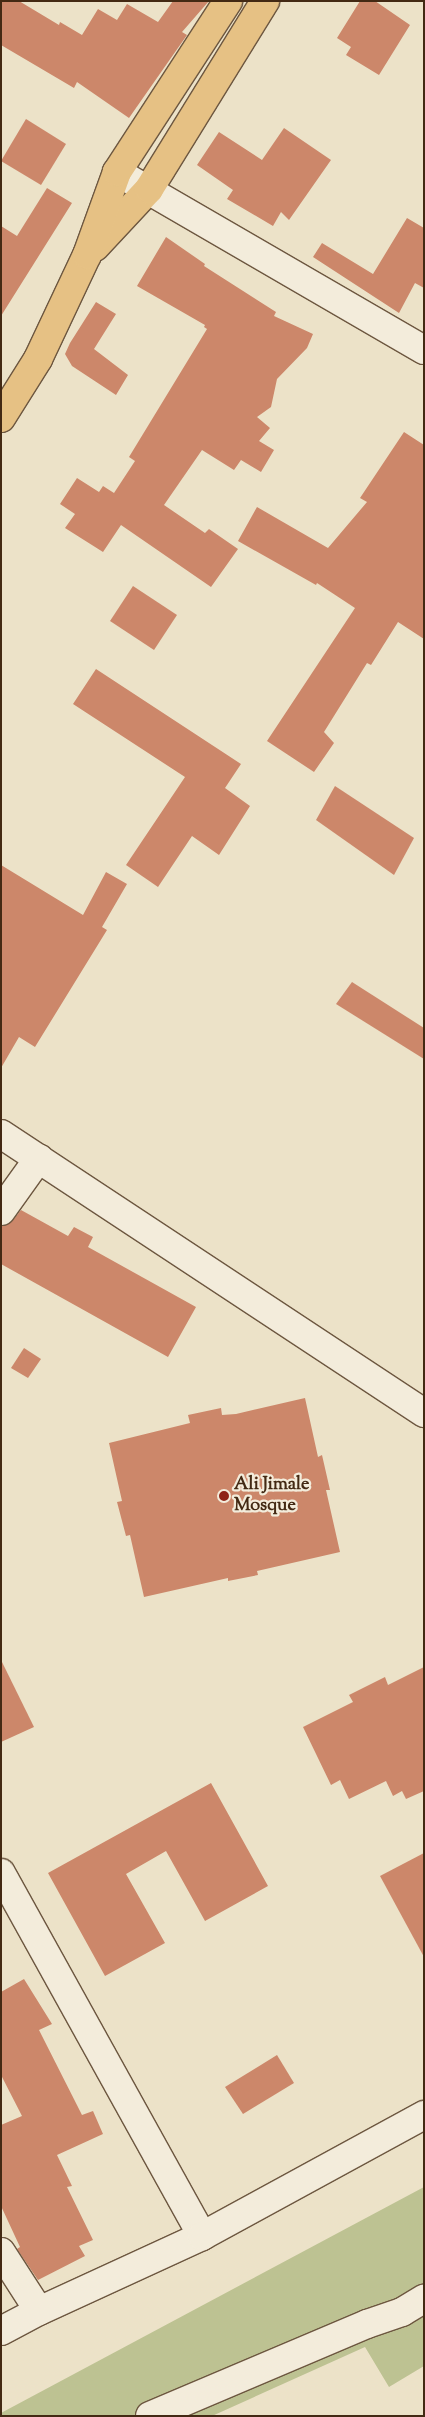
<!DOCTYPE html>
<style>
body{margin:0}
#map{position:relative;width:425px;height:2417px;overflow:hidden;background:#ece2c8;font-family:"Sorts Mill Goudy",serif}
div>[style]{position:absolute}
.green>*{inset:0;background:#bdc292}
.building>*{inset:0;background:#cc876a}
.roads{filter:drop-shadow(1px 0 #6d5740) drop-shadow(-1px 0 #6d5740) drop-shadow(0 1px #6d5740) drop-shadow(0 -1px #6d5740)}
.minor>*{height:28px;margin:-14px;padding:0 14px;transform-origin:14px;border-radius:14px;background:#f3ecdb}
.major>*{height:28px;margin:-14px;padding:0 14px;transform-origin:14px;border-radius:14px;background:#e6c184}
.dots>*{width:14px;height:14px;translate:-50% -50%;box-sizing:border-box;border:2px solid #f3ecdb;border-radius:50%}
span{translate:-50% -50%;white-space:nowrap;text-align:center;line-height:1.15;-webkit-text-stroke:4.5px #f3ecdb;paint-order:stroke}
.poi-label{font-size:18px;color:#432913;font-weight:700}
.left{translate:0 -50%;text-align:left}
.frame{position:absolute;inset:0;border:2px solid #432913;pointer-events:none}
</style>
<div id="map">
<div class="green">
<i style="clip-path:polygon(424px 2187px,424px 2366px,389px 2387px,365px 2347px,212px 2416px,1px 2416px,1px 2413px)"></i>
</div>
<div class="building">
<i style="clip-path:polygon(1px 1px,19px 1px,59px 25px,60px 22px,82px 35px,98px 9px,117px 20px,127px 4px,158px 22px,173px 1px,209px 1px,182px 32px,187px 35px,129px 118px,77px 82px,74px 88px,1px 45px)"></i>
<i style="clip-path:polygon(360px 1px,375px 1px,410px 25px,379px 75px,346px 55px,351px 47px,337px 38px)"></i>
<i style="clip-path:polygon(26px 119px,66px 144px,41px 185px,1px 161px)"></i>
<i style="clip-path:polygon(284px 128px,331px 160px,289px 220px,281px 212px,273px 226px,227px 199px,233px 190px,197px 165px,219px 132px,262px 160px)"></i>
<i style="clip-path:polygon(47px 188px,72px 203px,1px 316px,1px 226px,17px 236px)"></i>
<i style="clip-path:polygon(407px 218px,424px 228px,424px 288px,415px 283px,399px 313px,313px 257px,322px 243px,373px 274px)"></i>
<i style="clip-path:polygon(166px 237px,205px 264px,204px 266px,276px 312px,274px 316px,313px 334px,307px 348px,277px 379px,271px 407px,257px 417px,270px 428px,259px 441px,274px 450px,261px 472px,241px 460px,234px 470px,202px 450px,164px 505px,205px 533px,209px 529px,238px 549px,211px 587px,121px 525px,103px 552px,65px 528px,75px 514px,60px 504px,77px 478px,99px 492px,103px 486px,114px 493px,135px 461px,129px 457px,207px 329px,204px 327px,205px 325px,137px 286px)"></i>
<i style="clip-path:polygon(96px 302px,116px 314px,94px 349px,128px 375px,116px 395px,72px 366px,65px 354px,70px 343px)"></i>
<i style="clip-path:polygon(404px 432px,424px 445px,424px 639px,398px 622px,371px 665px,367px 663px,324px 732px,334px 743px,314px 772px,267px 741px,355px 608px,317px 583px,316px 585px,238px 541px,257px 507px,328px 548px,367px 502px,360px 498px)"></i>
<i style="clip-path:polygon(133px 586px,177px 615px,154px 650px,110px 621px)"></i>
<i style="clip-path:polygon(96px 669px,241px 764px,225px 788px,250px 806px,219px 855px,192px 836px,158px 887px,126px 865px,185px 777px,73px 704px)"></i>
<i style="clip-path:polygon(335px 786px,414px 838px,394px 875px,316px 820px)"></i>
<i style="clip-path:polygon(1px 865px,83px 915px,106px 872px,127px 884px,102px 927px,107px 930px,35px 1047px,19px 1037px,1px 1068px)"></i>
<i style="clip-path:polygon(352px 982px,424px 1028px,424px 1059px,336px 1004px)"></i>
<i style="clip-path:polygon(21px 1210px,68px 1236px,74px 1227px,93px 1237px,88px 1247px,196px 1307px,168px 1357px,1px 1264px,1px 1226px,13px 1220px)"></i>
<i style="clip-path:polygon(24px 1348px,41px 1359px,28px 1378px,11px 1368px)"></i>
<i style="clip-path:polygon(305px 1398px,318px 1457px,322px 1455px,330px 1490px,326px 1490px,340px 1552px,257px 1571px,258px 1575px,228px 1581px,228px 1578px,144px 1597px,130px 1535px,126px 1536px,117px 1502px,122px 1501px,109px 1443px,190px 1423px,188px 1415px,221px 1408px,222px 1415px,236px 1414px)"></i>
<i style="clip-path:polygon(1px 1660px,34px 1727px,1px 1742px)"></i>
<i style="clip-path:polygon(424px 1667px,424px 1791px,406px 1799px,402px 1791px,393px 1796px,386px 1781px,349px 1799px,340px 1780px,331px 1785px,303px 1727px,353px 1702px,349px 1695px,385px 1677px,388px 1685px)"></i>
<i style="clip-path:polygon(211px 1783px,268px 1886px,205px 1921px,166px 1851px,126px 1874px,165px 1943px,105px 1976px,48px 1873px)"></i>
<i style="clip-path:polygon(424px 1853px,424px 1957px,380px 1876px)"></i>
<i style="clip-path:polygon(24px 1979px,52px 2024px,39px 2030px,82px 2115px,93px 2111px,103px 2134px,57px 2155px,72px 2186px,67px 2187px,93px 2240px,79px 2246px,85px 2256px,38px 2280px,17px 2249px,20px 2247px,1px 2206px,1px 2125px,22px 2116px,1px 2075px,1px 1992px)"></i>
<i style="clip-path:polygon(277px 2055px,294px 2083px,243px 2114px,225px 2087px)"></i>
</div>
<div class="roads">
<div class="minor">
<i style="left:117px;top:172px;width:355px;rotate:30.1deg"></i>
<i style="left:1px;top:1134px;width:507px;rotate:33.41deg"></i>
<i style="left:1px;top:1211px;width:65px;rotate:-54.4deg"></i>
<i style="left:1px;top:1873px;width:415px;rotate:61deg"></i>
<i style="left:1px;top:2252px;width:70px;rotate:57.2deg"></i>
<i style="left:1px;top:2331px;width:43px;rotate:-27.8deg"></i>
<i style="left:39px;top:2311px;width:179px;rotate:-24.7deg"></i>
<i style="left:202px;top:2236px;width:253px;rotate:-28.6deg"></i>
<i style="left:150px;top:2416px;width:236px;rotate:-23deg"></i>
<i style="left:367px;top:2324px;width:37px;rotate:-19deg"></i>
<i style="left:402px;top:2312px;width:26px;rotate:-31deg"></i>
</div>
<div class="major">
<i style="left:95px;top:247px;width:79px;rotate:-47deg"></i>
<i style="left:149px;top:189px;width:221px;rotate:-58.3deg"></i>
<i style="left:1px;top:418px;width:70px;rotate:-57.9deg"></i>
<i style="left:38px;top:359px;width:115px;rotate:-64.8deg"></i>
<i style="left:87px;top:255px;width:88px;rotate:-70.1deg"></i>
<i style="left:117px;top:172px;width:204px;rotate:-57deg"></i>
</div>
</div>
<div class="dots">
<i style="left:224px;top:1496px;background:#8f2418"></i>
</div>
<div class="poi-label">
<span class="left" style="left:234px;top:1496px">Ali Jimale<br>Mosque</span>
</div>
<div class="frame"></div>
</div>
